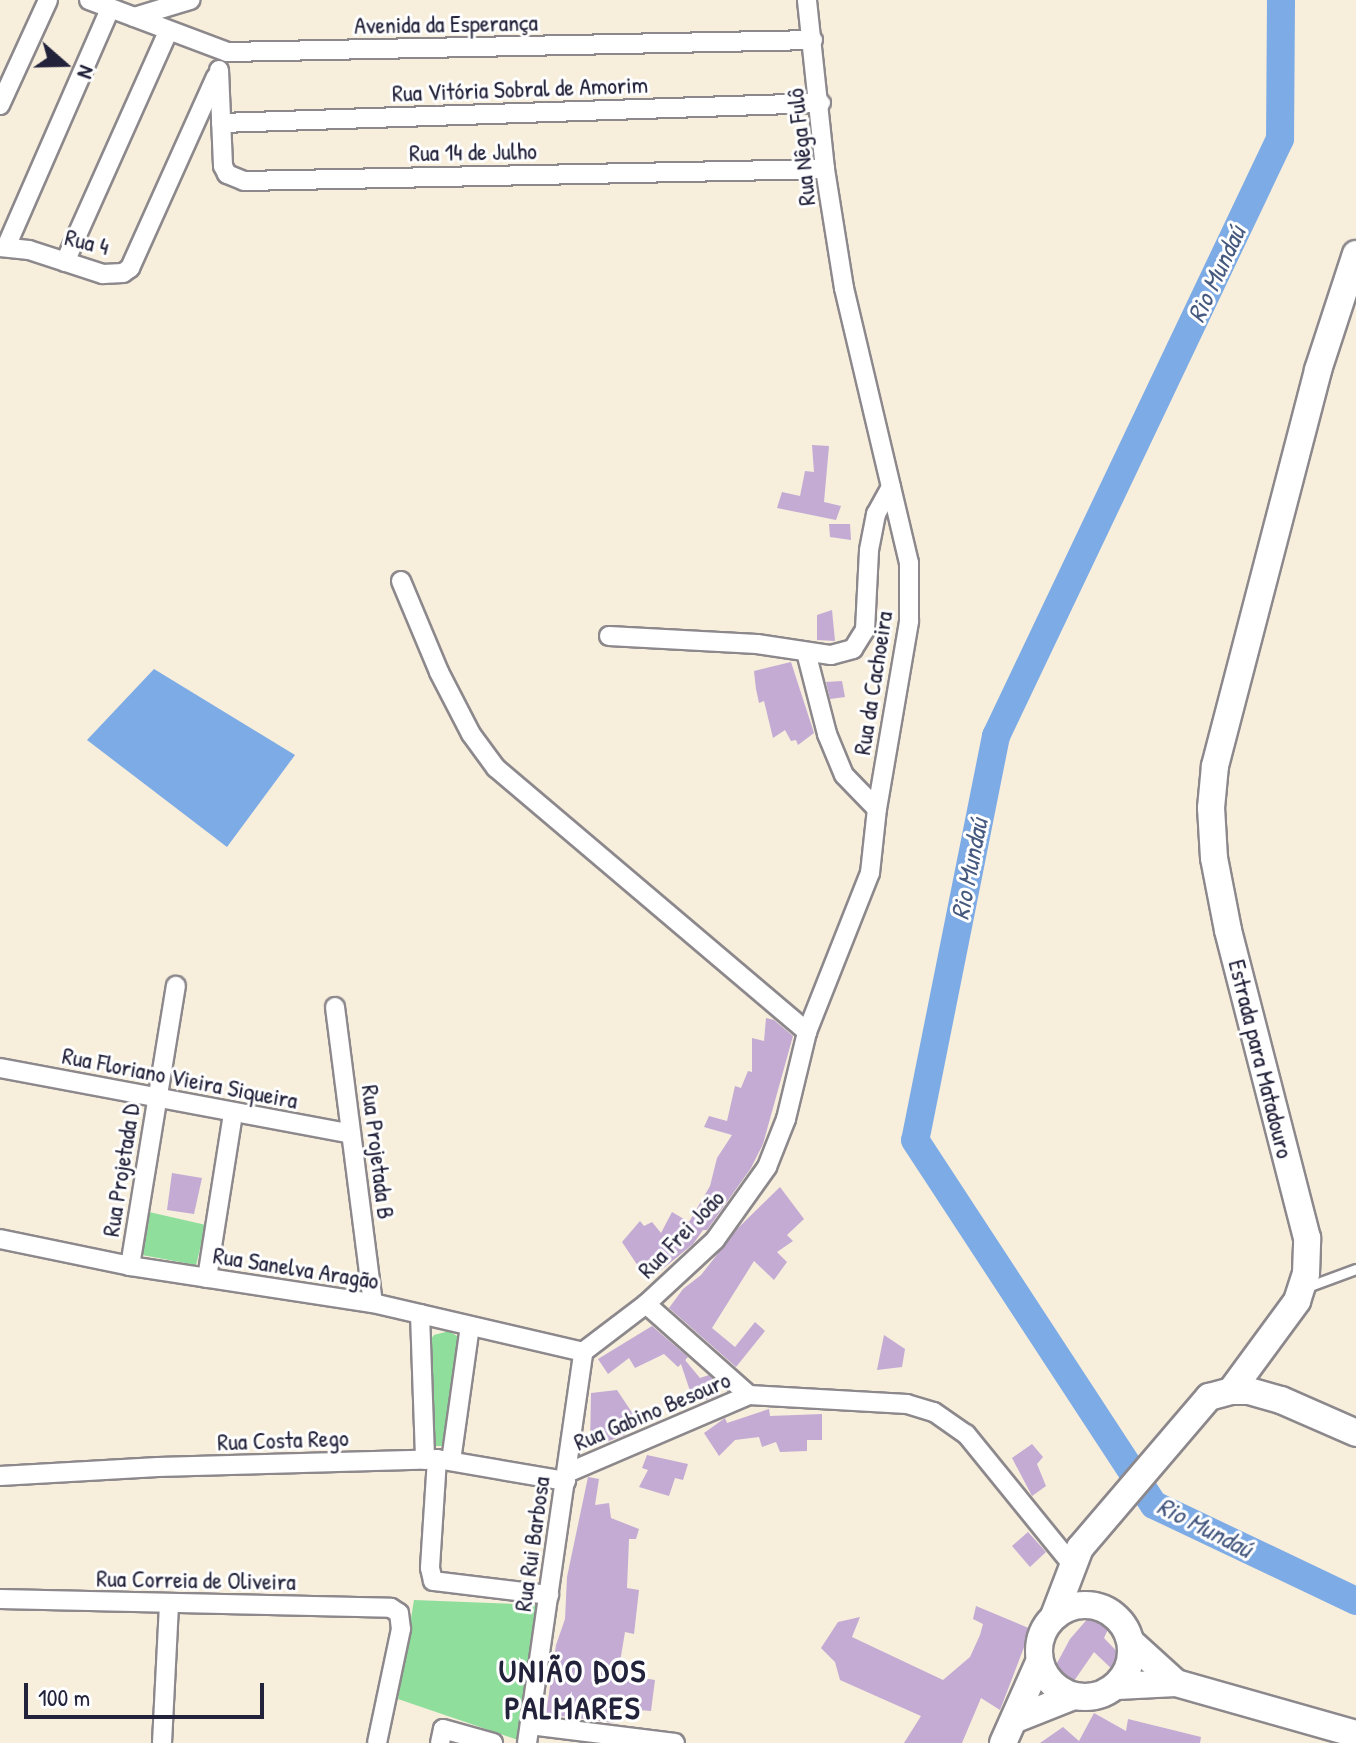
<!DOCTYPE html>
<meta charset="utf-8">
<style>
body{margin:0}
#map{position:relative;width:1356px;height:1743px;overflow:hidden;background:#f7eedc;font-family:"Patrick Hand",sans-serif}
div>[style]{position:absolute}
.green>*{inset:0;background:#8fde9c}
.water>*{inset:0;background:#7dabe6}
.river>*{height:28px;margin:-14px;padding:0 14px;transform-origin:14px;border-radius:14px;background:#7dabe6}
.building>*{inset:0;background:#c3abd4}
.roads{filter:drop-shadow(2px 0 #8c888c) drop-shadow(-2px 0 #8c888c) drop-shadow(0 2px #8c888c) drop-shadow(0 -2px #8c888c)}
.lane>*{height:9px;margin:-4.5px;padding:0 4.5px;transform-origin:4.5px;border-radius:4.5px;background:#fff}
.street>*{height:18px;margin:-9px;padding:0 9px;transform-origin:9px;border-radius:9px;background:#fff}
.secondary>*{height:26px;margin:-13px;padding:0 13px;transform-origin:13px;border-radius:13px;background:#fff}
.secondary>.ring{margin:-13px;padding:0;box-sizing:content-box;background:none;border:26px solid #fff;border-radius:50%}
span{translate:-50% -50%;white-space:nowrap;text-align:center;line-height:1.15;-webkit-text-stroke:6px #fff;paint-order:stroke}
.street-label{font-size:24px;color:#22223b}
.water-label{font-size:26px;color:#46597f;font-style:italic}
.district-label{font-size:32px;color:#22223b;font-weight:700;letter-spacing:2px}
.north{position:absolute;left:24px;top:24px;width:80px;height:80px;-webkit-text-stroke:6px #fff;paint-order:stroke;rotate:110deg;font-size:22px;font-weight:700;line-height:32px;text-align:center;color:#22223b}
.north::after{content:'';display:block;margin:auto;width:28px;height:36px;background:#22223b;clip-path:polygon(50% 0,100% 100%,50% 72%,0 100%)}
.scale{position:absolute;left:24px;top:1683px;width:240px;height:36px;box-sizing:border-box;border:4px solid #22223b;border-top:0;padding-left:10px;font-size:24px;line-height:28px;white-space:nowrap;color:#22223b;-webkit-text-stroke:6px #fff;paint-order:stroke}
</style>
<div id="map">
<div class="green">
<i style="clip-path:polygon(149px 1212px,206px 1225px,196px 1265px,142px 1255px)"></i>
<i style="clip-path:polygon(449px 1331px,460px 1338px,444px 1446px,436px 1446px,427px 1344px,434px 1335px)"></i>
<i style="clip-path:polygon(414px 1600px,540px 1605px,518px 1740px,398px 1699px)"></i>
</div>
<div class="water">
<i style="clip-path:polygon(154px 669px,295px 755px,227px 847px,87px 740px)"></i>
</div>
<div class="river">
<i style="left:1281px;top:0;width:139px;rotate:90.4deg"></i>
<i style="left:1280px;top:139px;width:661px;rotate:115.44deg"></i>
<i style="left:996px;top:736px;width:412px;rotate:101.3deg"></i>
<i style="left:915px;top:1140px;width:436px;rotate:56.8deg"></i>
<i style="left:1154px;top:1505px;width:224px;rotate:25.4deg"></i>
</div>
<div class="building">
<i style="clip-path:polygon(812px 445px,829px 446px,824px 502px,841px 506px,836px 520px,777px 508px,782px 492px,800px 496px,805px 471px,814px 472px)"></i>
<i style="clip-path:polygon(829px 524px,850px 524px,851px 540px,830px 537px)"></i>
<i style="clip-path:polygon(832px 610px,835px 641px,817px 640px,817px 615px)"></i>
<i style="clip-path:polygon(791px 662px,814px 733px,798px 745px,796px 740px,791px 741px,785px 730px,773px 738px,764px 701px,759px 703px,756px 689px,754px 671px)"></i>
<i style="clip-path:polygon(842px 681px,845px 697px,830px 699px,826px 682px)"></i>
<i style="clip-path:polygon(766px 1018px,774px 1020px,793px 1036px,763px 1144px,751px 1168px,707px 1230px,703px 1230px,693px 1244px,648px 1281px,622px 1242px,640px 1221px,644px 1226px,652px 1222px,661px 1233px,672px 1212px,689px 1222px,710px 1186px,717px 1158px,732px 1135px,704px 1127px,709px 1116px,727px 1121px,735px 1086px,741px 1088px,748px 1071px,752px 1072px,752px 1038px,764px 1041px)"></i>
<i style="clip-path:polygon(172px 1173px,202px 1178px,194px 1214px,167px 1210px)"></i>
<i style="clip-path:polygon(780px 1187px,804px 1219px,787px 1235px,793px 1241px,777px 1252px,787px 1262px,774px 1280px,754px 1261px,712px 1328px,735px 1347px,755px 1322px,765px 1331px,736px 1367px,669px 1308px,683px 1289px,701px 1275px,738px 1228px)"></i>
<i style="clip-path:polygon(652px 1326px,688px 1357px,685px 1360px,700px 1378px,709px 1375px,714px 1380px,719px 1395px,706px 1400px,703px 1389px,692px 1397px,681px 1364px,678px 1367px,664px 1354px,635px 1368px,629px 1358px,608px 1374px,598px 1359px)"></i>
<i style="clip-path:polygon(884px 1335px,905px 1349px,902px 1367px,877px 1370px)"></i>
<i style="clip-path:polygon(617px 1390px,635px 1417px,624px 1424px,625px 1435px,590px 1448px,591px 1393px)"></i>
<i style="clip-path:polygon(769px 1409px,770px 1416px,822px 1414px,822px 1440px,807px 1440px,807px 1451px,780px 1452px,776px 1442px,762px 1447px,759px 1437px,735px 1440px,719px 1456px,704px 1433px,725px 1418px,727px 1423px)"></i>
<i style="clip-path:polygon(1032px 1444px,1043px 1457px,1037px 1464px,1046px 1486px,1032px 1496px,1012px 1458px)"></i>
<i style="clip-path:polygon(647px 1455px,688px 1464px,683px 1480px,675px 1478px,669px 1496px,639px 1487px,648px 1470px,642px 1468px)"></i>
<i style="clip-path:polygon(588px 1477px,599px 1479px,595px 1505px,609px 1503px,611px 1518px,639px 1529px,636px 1539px,629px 1539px,627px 1588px,639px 1590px,634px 1634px,625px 1632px,618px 1674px,655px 1680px,651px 1711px,618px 1708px,614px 1723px,546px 1714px,556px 1645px,565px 1619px,567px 1577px)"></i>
<i style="clip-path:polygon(1028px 1532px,1046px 1552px,1030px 1567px,1012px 1546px)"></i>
<i style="clip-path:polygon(976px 1606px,1031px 1629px,1000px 1710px,981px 1698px,962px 1743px,904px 1743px,921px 1716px,840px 1680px,835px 1662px,821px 1648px,838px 1622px,860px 1617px,852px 1637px,943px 1680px,970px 1657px,980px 1635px,983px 1624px,973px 1619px)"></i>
<i style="clip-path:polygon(1090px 1616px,1109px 1627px,1104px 1638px,1128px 1663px,1114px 1671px,1094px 1652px,1074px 1681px,1062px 1683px,1052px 1677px,1056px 1665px,1070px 1639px)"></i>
<i style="clip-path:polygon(1094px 1713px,1126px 1731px,1128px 1719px,1201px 1737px,1200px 1743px,1040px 1743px,1063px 1727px,1079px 1741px)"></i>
</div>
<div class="roads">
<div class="lane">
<i style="left:1307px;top:1287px;width:52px;rotate:-20.2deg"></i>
</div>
<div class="street">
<i style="left:89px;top:0;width:147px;rotate:20.6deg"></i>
<i style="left:227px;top:52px;width:586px;rotate:-1.17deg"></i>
<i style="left:134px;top:17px;width:59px;rotate:-16.9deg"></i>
<i style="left:219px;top:70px;width:96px;rotate:87.6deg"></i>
<i style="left:223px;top:166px;width:9px;rotate:63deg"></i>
<i style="left:227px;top:174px;width:18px;rotate:22deg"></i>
<i style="left:244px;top:181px;width:581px;rotate:-1.18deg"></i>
<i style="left:0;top:105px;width:115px;rotate:-65.4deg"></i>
<i style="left:221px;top:123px;width:600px;rotate:-1.91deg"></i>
<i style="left:0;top:247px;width:29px;rotate:6deg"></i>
<i style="left:29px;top:250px;width:78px;rotate:18deg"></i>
<i style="left:103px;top:274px;width:20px;rotate:-3deg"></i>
<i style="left:123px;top:273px;width:9px;rotate:-36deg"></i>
<i style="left:130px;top:268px;width:209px;rotate:-65.8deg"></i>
<i style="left:6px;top:247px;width:260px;rotate:-66.4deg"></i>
<i style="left:65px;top:262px;width:252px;rotate:-65.9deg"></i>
<i style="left:401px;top:581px;width:99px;rotate:67.3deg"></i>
<i style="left:439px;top:672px;width:70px;rotate:62.7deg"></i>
<i style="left:471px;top:734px;width:42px;rotate:53.7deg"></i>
<i style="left:496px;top:768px;width:408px;rotate:40.3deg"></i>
<i style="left:609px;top:636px;width:148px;rotate:3.1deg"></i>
<i style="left:757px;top:644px;width:75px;rotate:8.5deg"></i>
<i style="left:831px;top:655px;width:23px;rotate:-15deg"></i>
<i style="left:853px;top:649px;width:22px;rotate:-58deg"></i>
<i style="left:865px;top:630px;width:80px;rotate:-87.1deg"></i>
<i style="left:869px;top:550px;width:37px;rotate:-79deg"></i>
<i style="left:876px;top:514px;width:31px;rotate:-61deg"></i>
<i style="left:806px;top:652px;width:85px;rotate:75.6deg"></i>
<i style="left:827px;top:734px;width:44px;rotate:67.5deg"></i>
<i style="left:844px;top:775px;width:47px;rotate:45.9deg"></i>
<i style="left:335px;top:1007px;width:298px;rotate:82.7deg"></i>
<i style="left:0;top:1068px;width:357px;rotate:10.6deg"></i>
<i style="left:0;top:1239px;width:133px;rotate:11.7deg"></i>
<i style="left:130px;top:1266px;width:246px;rotate:8.7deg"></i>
<i style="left:373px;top:1303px;width:216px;rotate:13.1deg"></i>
<i style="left:130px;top:1266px;width:284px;rotate:-80.7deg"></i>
<i style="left:207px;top:1278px;width:167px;rotate:-81deg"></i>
<i style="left:646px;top:1304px;width:137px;rotate:41.5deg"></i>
<i style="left:420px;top:1314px;width:146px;rotate:88deg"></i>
<i style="left:583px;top:1352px;width:79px;rotate:-37.3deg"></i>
<i style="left:646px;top:1304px;width:94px;rotate:-42.8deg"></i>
<i style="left:715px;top:1240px;width:90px;rotate:-54.5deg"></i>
<i style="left:767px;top:1167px;width:52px;rotate:-68.4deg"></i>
<i style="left:786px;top:1119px;width:89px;rotate:-76.4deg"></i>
<i style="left:807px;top:1032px;width:171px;rotate:-68.4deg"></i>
<i style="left:870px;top:873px;width:64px;rotate:-83.8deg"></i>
<i style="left:877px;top:809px;width:191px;rotate:-80.3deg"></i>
<i style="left:909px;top:621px;width:58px;rotate:-90deg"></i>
<i style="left:909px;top:563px;width:283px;rotate:-103.3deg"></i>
<i style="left:844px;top:288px;width:121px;rotate:-99.1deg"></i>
<i style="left:825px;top:169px;width:170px;rotate:-96.1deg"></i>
<i style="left:437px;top:1459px;width:109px;rotate:93.7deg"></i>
<i style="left:430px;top:1568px;width:13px;rotate:77deg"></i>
<i style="left:433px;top:1581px;width:117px;rotate:6.9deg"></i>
<i style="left:451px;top:1461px;width:136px;rotate:-82deg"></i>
<i style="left:567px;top:1473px;width:198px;rotate:-23.2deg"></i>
<i style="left:749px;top:1395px;width:158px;rotate:3.3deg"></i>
<i style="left:907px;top:1404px;width:28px;rotate:17deg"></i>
<i style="left:934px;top:1412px;width:39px;rotate:35deg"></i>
<i style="left:966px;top:1434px;width:166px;rotate:50.9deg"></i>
<i style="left:0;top:1476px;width:158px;rotate:-3.3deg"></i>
<i style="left:158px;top:1467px;width:279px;rotate:-1.6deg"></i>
<i style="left:437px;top:1459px;width:131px;rotate:9.7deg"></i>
<i style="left:0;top:1599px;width:391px;rotate:1.3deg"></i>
<i style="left:391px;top:1608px;width:9px;rotate:32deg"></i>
<i style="left:399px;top:1613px;width:16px;rotate:83deg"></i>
<i style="left:401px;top:1629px;width:116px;rotate:101.9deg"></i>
<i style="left:530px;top:1725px;width:146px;rotate:7.1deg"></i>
<i style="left:162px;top:1743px;width:139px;rotate:-87.1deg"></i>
<i style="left:440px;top:1743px;width:14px;rotate:-78deg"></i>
<i style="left:443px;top:1729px;width:52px;rotate:15.6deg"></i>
<i style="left:527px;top:1743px;width:395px;rotate:-81.8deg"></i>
</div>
<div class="secondary">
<i style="left:1231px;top:1391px;width:112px;rotate:-53.7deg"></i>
<i style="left:1297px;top:1301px;width:28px;rotate:-72deg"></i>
<i style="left:1306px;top:1274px;width:36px;rotate:-88deg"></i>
<i style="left:1307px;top:1238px;width:318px;rotate:-104.4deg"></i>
<i style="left:1228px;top:930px;width:73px;rotate:-101deg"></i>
<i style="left:1214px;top:858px;width:50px;rotate:-93.4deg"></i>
<i style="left:1211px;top:808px;width:42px;rotate:-84.6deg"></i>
<i style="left:1215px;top:766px;width:409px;rotate:-75.4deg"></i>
<i style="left:1318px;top:370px;width:122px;rotate:-71.9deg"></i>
<i class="ring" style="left:1039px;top:1605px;width:66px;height:66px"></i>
<i style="left:1054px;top:1616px;width:73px;rotate:-69.1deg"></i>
<i style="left:1080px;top:1548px;width:199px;rotate:-49.5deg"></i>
<i style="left:1209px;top:1397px;width:23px;rotate:-15deg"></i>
<i style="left:1231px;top:1391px;width:18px"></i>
<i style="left:1249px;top:1391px;width:33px;rotate:16deg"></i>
<i style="left:1281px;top:1400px;width:82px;rotate:23.7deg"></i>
<i style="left:1131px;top:1642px;width:61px;rotate:42.3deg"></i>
<i style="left:1117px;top:1686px;width:59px;rotate:-2.9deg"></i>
<i style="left:1176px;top:1683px;width:187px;rotate:15.8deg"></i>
<i style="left:1016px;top:1719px;width:59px;rotate:-21.8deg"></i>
<i style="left:1003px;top:1743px;width:89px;rotate:-66deg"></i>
</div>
</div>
<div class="street-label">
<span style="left:446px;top:24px;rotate:-1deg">Avenida da Esperança</span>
<span style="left:520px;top:89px;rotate:-2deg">Rua Vitória Sobral de Amorim</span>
<span style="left:801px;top:147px;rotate:-96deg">Rua Nêga Fulô</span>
<span style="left:473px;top:152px;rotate:-1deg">Rua 14 de Julho</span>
<span style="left:87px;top:242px;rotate:14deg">Rua 4</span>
<span style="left:873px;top:683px;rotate:-81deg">Rua da Cachoeira</span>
<span style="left:1261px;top:1059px;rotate:76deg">Estrada para Matadouro</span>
<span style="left:180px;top:1078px;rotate:11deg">Rua Floriano Vieira Siqueira</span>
<span style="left:378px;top:1152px;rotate:83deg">Rua Projetada B</span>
<span style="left:121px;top:1170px;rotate:-81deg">Rua Projetada D</span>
<span style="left:681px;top:1234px;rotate:-46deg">Rua Frei João</span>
<span style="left:296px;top:1268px;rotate:9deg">Rua Sanelva Aragão</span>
<span style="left:652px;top:1411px;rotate:-23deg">Rua Gabino Besouro</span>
<span style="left:283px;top:1440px;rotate:-2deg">Rua Costa Rego</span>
<span style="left:532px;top:1544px;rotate:-82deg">Rua Rui Barbosa</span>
<span style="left:196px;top:1580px;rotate:1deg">Rua Correia de Oliveira</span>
</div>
<div class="water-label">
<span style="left:1216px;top:274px;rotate:-65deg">Rio Mundaú</span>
<span style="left:969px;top:869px;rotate:-79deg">Rio Mundaú</span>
<span style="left:1205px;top:1527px;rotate:27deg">Rio Mundaú</span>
</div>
<div class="district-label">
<span style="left:573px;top:1690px">UNIÃO DOS<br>PALMARES</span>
</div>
<div class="north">N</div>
<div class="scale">100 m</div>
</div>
